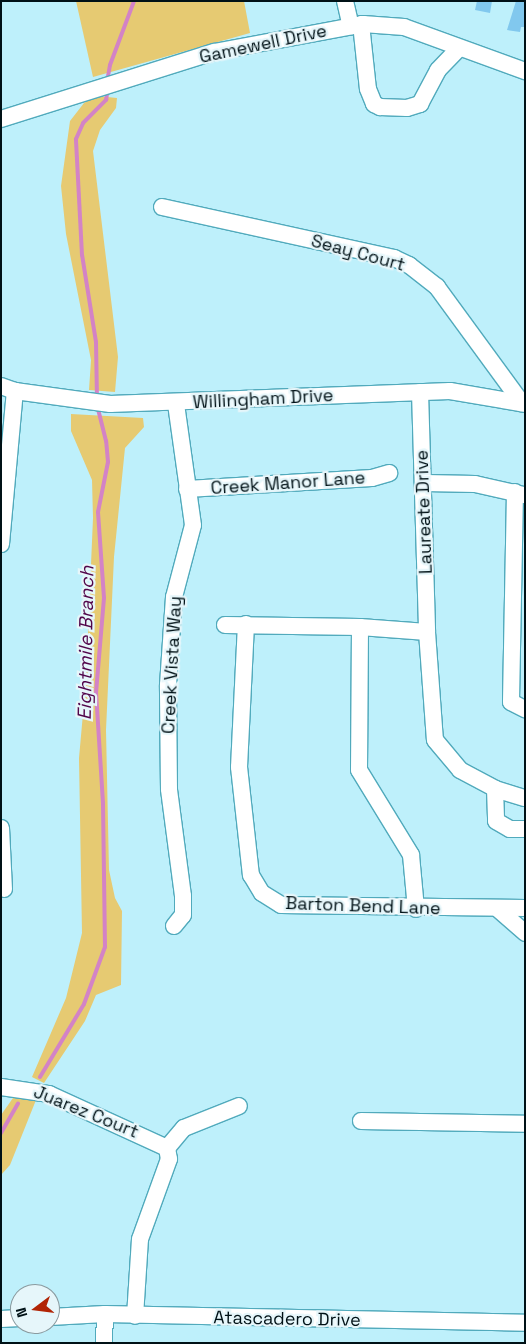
<!DOCTYPE html>
<style>
body{margin:0}
#map{position:relative;width:526px;height:1344px;overflow:hidden;background:#bef0fb;font-family:"Space Grotesk",sans-serif}
div>[style]{position:absolute}
.green>*{inset:0;background:#e6ca72}
.stream>*{height:4px;margin:-2px;padding:0 2px;transform-origin:2px;border-radius:2px;background:#d383c6}
.building>*{inset:0;background:#81c8ee}
.roads{filter:drop-shadow(1px 0 #51aabc) drop-shadow(-1px 0 #51aabc) drop-shadow(0 1px #51aabc) drop-shadow(0 -1px #51aabc)}
.minor>*{height:16px;margin:-8px;padding:0 8px;transform-origin:8px;border-radius:8px;background:#fff}
span{translate:-50% -50%;white-space:nowrap;text-align:center;line-height:1.15;-webkit-text-stroke:4.5px #e6f6fa;paint-order:stroke}
.street-label{font-size:18px;color:#001116}
.water-label{font-size:19px;color:#51054a;font-style:italic}
.frame{position:absolute;inset:0;border:2px solid #001116;pointer-events:none}
.north{position:absolute;left:10px;top:1284px;width:50px;height:50px;box-sizing:border-box;background:#e6f6fa;border:1px solid #8a9a9f;border-radius:50%;rotate:255deg;font-size:14px;font-weight:700;line-height:20px;text-align:center;color:#001116}
.north::after{content:'';display:block;margin:auto;width:18px;height:22px;background:#b12405;clip-path:polygon(50% 0,100% 100%,50% 72%,0 100%)}
</style>
<div id="map">
<div class="green">
<i style="clip-path:polygon(76px 1px,244px 1px,250px 33px,93px 77px)"></i>
<i style="clip-path:polygon(97px 96px,117px 98px,116px 108px,100px 130px,93px 151px,118px 357px,115px 392px,89px 390px,91px 360px,66px 234px,61px 186px,70px 121px,84px 103px)"></i>
<i style="clip-path:polygon(71px 414px,143px 418px,144px 427px,125px 448px,114px 557px,106px 730px,109px 870px,115px 898px,122px 911px,121px 985px,96px 995px,85px 1021px,44px 1083px,32px 1077px,66px 998px,82px 933px,79px 758px,86px 680px,93px 518px,92px 480px,71px 431px)"></i>
<i style="clip-path:polygon(13px 1098px,36px 1100px,10px 1165px,1px 1175px,1px 1115px)"></i>
</div>
<div class="stream">
<i style="left:107px;top:82px;width:17px;rotate:-80deg"></i>
<i style="left:110px;top:65px;width:68px;rotate:-69.4deg"></i>
<i style="left:97px;top:399px;width:57px;rotate:-91deg"></i>
<i style="left:96px;top:342px;width:88px;rotate:-99.1deg"></i>
<i style="left:82px;top:255px;width:116px;rotate:-93deg"></i>
<i style="left:76px;top:139px;width:17px;rotate:-66deg"></i>
<i style="left:83px;top:123px;width:33px;rotate:-45deg"></i>
<i style="left:106px;top:100px;width:11px;rotate:-80deg"></i>
<i style="left:40px;top:1077px;width:85px;rotate:-58.9deg"></i>
<i style="left:84px;top:1004px;width:61px;rotate:-69.8deg"></i>
<i style="left:105px;top:947px;width:144px;rotate:-90.8deg"></i>
<i style="left:103px;top:803px;width:110px;rotate:-93.6deg"></i>
<i style="left:96px;top:693px;width:95px;rotate:-85.2deg"></i>
<i style="left:104px;top:598px;width:86px;rotate:-94deg"></i>
<i style="left:98px;top:512px;width:51px;rotate:-78.7deg"></i>
<i style="left:108px;top:462px;width:21px;rotate:-95deg"></i>
<i style="left:106px;top:441px;width:36px;rotate:-104deg"></i>
<i style="left:1px;top:1133px;width:34px;rotate:-60deg"></i>
</div>
<div class="building">
<i style="clip-path:polygon(477px 1px,492px 1px,490px 13px,475px 10px)"></i>
<i style="clip-path:polygon(516px 1px,525px 1px,525px 27px,521px 27px,520px 32px,507px 30px)"></i>
</div>
<div class="roads">
<div class="minor">
<i style="left:345px;top:1px;width:26px;rotate:77deg"></i>
<i style="left:361px;top:24px;width:65px;rotate:83.9deg"></i>
<i style="left:368px;top:89px;width:16px;rotate:68deg"></i>
<i style="left:374px;top:104px;width:7px;rotate:27deg"></i>
<i style="left:380px;top:107px;width:27px;rotate:2deg"></i>
<i style="left:407px;top:108px;width:14px;rotate:-17deg"></i>
<i style="left:420px;top:104px;width:38px;rotate:-62deg"></i>
<i style="left:438px;top:70px;width:30px;rotate:-46deg"></i>
<i style="left:1px;top:119px;width:223px;rotate:-17.5deg"></i>
<i style="left:214px;top:52px;width:152px;rotate:-10.6deg"></i>
<i style="left:363px;top:24px;width:41px;rotate:4.2deg"></i>
<i style="left:404px;top:27px;width:129px;rotate:20deg"></i>
<i style="left:162px;top:207px;width:238px;rotate:12.4deg"></i>
<i style="left:394px;top:258px;width:17px;rotate:25deg"></i>
<i style="left:409px;top:265px;width:36px;rotate:38deg"></i>
<i style="left:437px;top:287px;width:144px;rotate:53.8deg"></i>
<i style="left:1px;top:386px;width:15px;rotate:20deg"></i>
<i style="left:15px;top:391px;width:96px;rotate:7.8deg"></i>
<i style="left:110px;top:404px;width:340px;rotate:-2.2deg"></i>
<i style="left:450px;top:391px;width:76px;rotate:9.8deg"></i>
<i style="left:420px;top:392px;width:240px;rotate:88.3deg"></i>
<i style="left:427px;top:632px;width:108px;rotate:85.8deg"></i>
<i style="left:435px;top:740px;width:39px;rotate:50deg"></i>
<i style="left:460px;top:770px;width:40px;rotate:28deg"></i>
<i style="left:495px;top:789px;width:31px;rotate:17deg"></i>
<i style="left:425px;top:483px;width:50px;rotate:1.1deg"></i>
<i style="left:475px;top:484px;width:50px;rotate:12.7deg"></i>
<i style="left:187px;top:489px;width:185px;rotate:-3.4deg"></i>
<i style="left:372px;top:478px;width:18px;rotate:-16deg"></i>
<i style="left:515px;top:492px;width:210px;rotate:91.1deg"></i>
<i style="left:511px;top:702px;width:16px;rotate:27deg"></i>
<i style="left:1px;top:544px;width:154px;rotate:-84.8deg"></i>
<i style="left:246px;top:624px;width:143px;rotate:92.8deg"></i>
<i style="left:239px;top:767px;width:109px;rotate:83.7deg"></i>
<i style="left:251px;top:875px;width:21px;rotate:59deg"></i>
<i style="left:262px;top:893px;width:22px;rotate:32deg"></i>
<i style="left:281px;top:905px;width:244px;rotate:0.7deg"></i>
<i style="left:225px;top:625px;width:135px;rotate:0.8deg"></i>
<i style="left:360px;top:627px;width:67px;rotate:4.3deg"></i>
<i style="left:360px;top:627px;width:143px;rotate:90.4deg"></i>
<i style="left:359px;top:770px;width:100px;rotate:58.5deg"></i>
<i style="left:411px;top:855px;width:54px;rotate:84.7deg"></i>
<i style="left:495px;top:789px;width:32px;rotate:88deg"></i>
<i style="left:496px;top:821px;width:16px;rotate:30deg"></i>
<i style="left:510px;top:829px;width:15px"></i>
<i style="left:1px;top:828px;width:61px;rotate:87.2deg"></i>
<i style="left:499px;top:910px;width:35px;rotate:41deg"></i>
<i style="left:174px;top:926px;width:14px;rotate:-51deg"></i>
<i style="left:183px;top:915px;width:19px;rotate:-90deg"></i>
<i style="left:183px;top:896px;width:108px;rotate:-97.5deg"></i>
<i style="left:169px;top:789px;width:104px;rotate:-90.6deg"></i>
<i style="left:168px;top:685px;width:88px;rotate:-86.1deg"></i>
<i style="left:174px;top:597px;width:74px;rotate:-75.2deg"></i>
<i style="left:193px;top:525px;width:122px;rotate:-98deg"></i>
<i style="left:1px;top:1087px;width:49px;rotate:8.3deg"></i>
<i style="left:49px;top:1094px;width:130px;rotate:24.6deg"></i>
<i style="left:167px;top:1148px;width:11px;rotate:80deg"></i>
<i style="left:169px;top:1159px;width:85px;rotate:109.9deg"></i>
<i style="left:140px;top:1239px;width:77px;rotate:93.7deg"></i>
<i style="left:361px;top:1121px;width:164px;rotate:1deg"></i>
<i style="left:167px;top:1148px;width:26px;rotate:-50deg"></i>
<i style="left:184px;top:1128px;width:59px;rotate:-21.8deg"></i>
<i style="left:50px;top:1317px;width:55px;rotate:-3.1deg"></i>
<i style="left:105px;top:1314px;width:420px;rotate:1.2deg"></i>
<i style="left:1px;top:1319px;width:19px;rotate:-3deg"></i>
<i style="left:104px;top:1343px;width:29px;rotate:-88deg"></i>
</div>
</div>
<div class="street-label">
<span style="left:263px;top:44px;rotate:-12deg">Gamewell Drive</span>
<span style="left:358px;top:253px;rotate:15deg">Seay Court</span>
<span style="left:263px;top:399px;rotate:-3deg">Willingham Drive</span>
<span style="left:288px;top:483px;rotate:-4deg">Creek Manor Lane</span>
<span style="left:424px;top:512px;rotate:-92deg">Laureate Drive</span>
<span style="left:172px;top:665px;rotate:-87deg">Creek Vista Way</span>
<span style="left:363px;top:906px;rotate:2deg">Barton Bend Lane</span>
<span style="left:86px;top:1112px;rotate:22deg">Juarez Court</span>
<span style="left:287px;top:1319px;rotate:1deg">Atascadero Drive</span>
</div>
<div class="water-label">
<span style="left:86px;top:643px;rotate:-89deg">Eightmile Branch</span>
</div>
<div class="frame"></div>
<div class="north">N</div>
</div>
